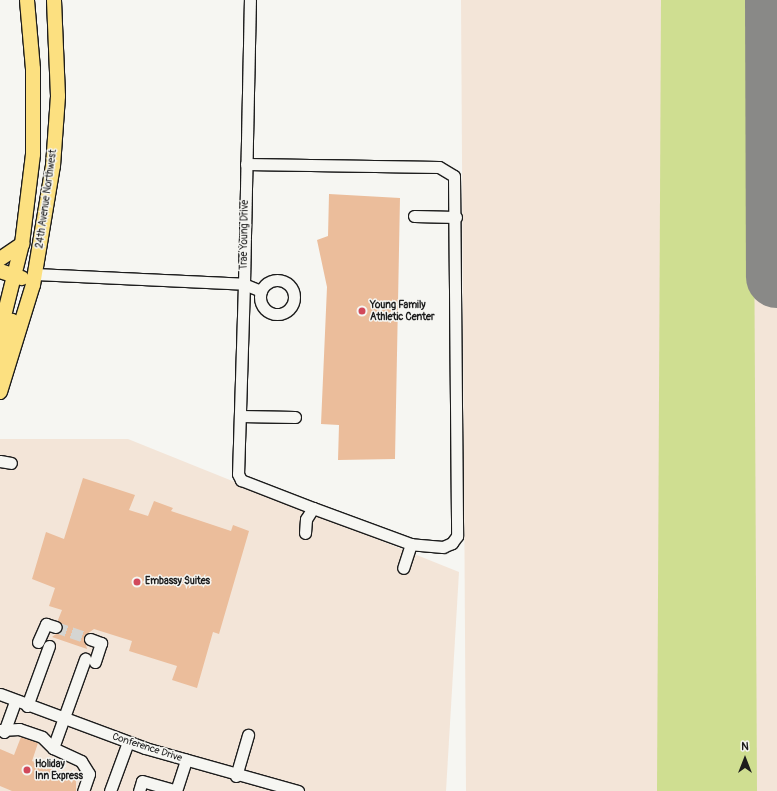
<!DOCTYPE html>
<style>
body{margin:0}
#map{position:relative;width:777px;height:791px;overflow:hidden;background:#f6f6f2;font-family:Pangolin,sans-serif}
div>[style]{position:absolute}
.built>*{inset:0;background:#f3e5d8}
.green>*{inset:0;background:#cfde91}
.taxiway>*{height:25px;margin:-12.5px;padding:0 12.5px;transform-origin:12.5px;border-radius:12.5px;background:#898987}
.runway>*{height:62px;margin:-31px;padding:0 31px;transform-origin:31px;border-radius:31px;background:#898987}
.building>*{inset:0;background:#ebbd9b}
.minor-tunnel>*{height:11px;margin-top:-5.5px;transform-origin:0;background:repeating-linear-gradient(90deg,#d5d5d2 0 11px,transparent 0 16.5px)}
.roads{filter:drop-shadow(1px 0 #1c1c1c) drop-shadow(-1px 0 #1c1c1c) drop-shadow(0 1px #1c1c1c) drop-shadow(0 -1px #1c1c1c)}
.minor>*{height:11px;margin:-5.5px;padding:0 5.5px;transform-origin:5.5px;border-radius:5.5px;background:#f6f6f2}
.minor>.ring{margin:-5.5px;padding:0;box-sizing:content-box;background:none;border:11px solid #f6f6f2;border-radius:50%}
.major>*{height:14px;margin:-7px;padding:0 7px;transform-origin:7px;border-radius:7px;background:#fce080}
.dots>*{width:11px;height:11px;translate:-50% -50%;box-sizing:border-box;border:2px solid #f6f6f2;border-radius:50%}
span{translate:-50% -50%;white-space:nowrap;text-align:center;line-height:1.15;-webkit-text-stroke:3px #f6f6f2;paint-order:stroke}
.street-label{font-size:10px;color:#1c1c1c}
.poi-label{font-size:10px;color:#1c1c1c;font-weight:700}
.left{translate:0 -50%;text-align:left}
.north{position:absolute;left:725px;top:739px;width:40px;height:40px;-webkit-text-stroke:3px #f6f6f2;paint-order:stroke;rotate:0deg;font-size:11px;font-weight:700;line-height:16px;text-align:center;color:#1c1c1c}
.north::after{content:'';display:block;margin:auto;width:14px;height:18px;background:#1c1c1c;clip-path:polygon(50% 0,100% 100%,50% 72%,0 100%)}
</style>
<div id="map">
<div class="built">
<i style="clip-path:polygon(461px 0,777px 0,777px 791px,466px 791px)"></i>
<i style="clip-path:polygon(0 439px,128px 439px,459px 572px,446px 791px,0 791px)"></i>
</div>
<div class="green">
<i style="clip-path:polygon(661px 0,753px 0,757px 791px,657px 791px)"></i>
</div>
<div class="taxiway">
<i style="left:776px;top:133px;width:1px"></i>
</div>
<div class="runway">
<i style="left:776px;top:0;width:277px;rotate:89.8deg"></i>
</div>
<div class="building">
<i style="clip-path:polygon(329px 194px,400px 198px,395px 459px,338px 460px,339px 425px,321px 424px,327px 287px,317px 240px,328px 236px)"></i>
<i style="clip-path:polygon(83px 478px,135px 495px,129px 510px,148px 516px,154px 501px,173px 508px,171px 511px,231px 531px,233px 525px,249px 531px,219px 634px,213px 632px,197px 688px,172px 680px,177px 666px,129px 651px,132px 641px,94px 629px,84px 636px,87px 649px,52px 637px,63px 629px,58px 620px,62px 610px,49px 606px,55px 588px,32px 579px,46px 532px,64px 539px)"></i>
<i style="clip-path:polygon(21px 737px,38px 743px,32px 761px,76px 779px,76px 791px,12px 791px,0 786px,0 749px,14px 755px)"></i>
</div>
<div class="minor-tunnel">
<i style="left:56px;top:627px;width:36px;rotate:19deg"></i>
</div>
<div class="roads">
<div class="minor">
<i style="left:246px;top:164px;width:193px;rotate:0.9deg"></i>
<i style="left:439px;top:167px;width:17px;rotate:31deg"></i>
<i style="left:454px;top:176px;width:360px;rotate:89.5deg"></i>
<i style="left:457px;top:536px;width:9px;rotate:126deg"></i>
<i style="left:452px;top:543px;width:10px;rotate:156deg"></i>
<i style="left:443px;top:547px;width:32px;rotate:-175deg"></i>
<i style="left:414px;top:216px;width:42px;rotate:1.4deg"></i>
<i style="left:35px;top:274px;width:209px;rotate:2.7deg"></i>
<i style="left:244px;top:284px;width:284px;rotate:-88.8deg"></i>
<i class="ring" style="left:260px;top:280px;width:23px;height:23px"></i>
<i style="left:261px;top:291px;width:18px;rotate:-158deg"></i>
<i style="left:244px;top:284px;width:190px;rotate:91.8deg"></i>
<i style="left:238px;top:474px;width:7px;rotate:63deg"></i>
<i style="left:241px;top:480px;width:77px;rotate:21.3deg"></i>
<i style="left:313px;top:508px;width:13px;rotate:122deg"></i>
<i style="left:306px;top:519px;width:14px;rotate:94deg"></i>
<i style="left:240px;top:416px;width:55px;rotate:1deg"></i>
<i style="left:0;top:461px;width:11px;rotate:10deg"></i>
<i style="left:313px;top:508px;width:104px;rotate:20.2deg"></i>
<i style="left:411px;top:544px;width:25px;rotate:108deg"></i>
<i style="left:90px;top:639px;width:12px;rotate:20deg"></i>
<i style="left:101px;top:643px;width:20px;rotate:108deg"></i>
<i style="left:38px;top:642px;width:20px;rotate:-66deg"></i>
<i style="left:46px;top:624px;width:10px;rotate:17deg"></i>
<i style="left:0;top:694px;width:155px;rotate:20.4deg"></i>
<i style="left:145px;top:748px;width:159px;rotate:15.7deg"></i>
<i style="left:27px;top:706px;width:64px;rotate:-69.9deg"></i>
<i style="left:0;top:730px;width:19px;rotate:-3deg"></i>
<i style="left:19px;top:729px;width:24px;rotate:19deg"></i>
<i style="left:42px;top:737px;width:16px;rotate:45deg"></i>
<i style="left:53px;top:748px;width:31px;rotate:25deg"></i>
<i style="left:81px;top:761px;width:15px;rotate:58deg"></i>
<i style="left:89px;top:774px;width:18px;rotate:109deg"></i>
<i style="left:4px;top:732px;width:33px;rotate:-70deg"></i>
<i style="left:53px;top:748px;width:95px;rotate:-70.2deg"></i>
<i style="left:236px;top:776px;width:43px;rotate:-73.7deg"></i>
<i style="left:110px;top:791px;width:52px;rotate:-69.8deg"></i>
<i style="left:139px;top:791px;width:10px;rotate:-73deg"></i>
<i style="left:142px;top:781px;width:35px;rotate:16deg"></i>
<i style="left:176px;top:791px;width:33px;rotate:-72deg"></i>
</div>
<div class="major">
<i style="left:0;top:259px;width:27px;rotate:-34deg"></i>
<i style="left:0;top:271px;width:23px;rotate:18deg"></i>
<i style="left:0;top:332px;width:91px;rotate:-76deg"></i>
<i style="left:22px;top:244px;width:91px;rotate:-83deg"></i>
<i style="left:33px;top:154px;width:85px;rotate:-90deg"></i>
<i style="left:33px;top:69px;width:69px;rotate:-95deg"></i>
<i style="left:0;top:363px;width:44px;rotate:-74.1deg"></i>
<i style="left:0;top:392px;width:112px;rotate:-72.9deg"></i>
<i style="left:33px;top:285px;width:121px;rotate:-80.5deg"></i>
<i style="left:53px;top:166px;width:70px;rotate:-85.9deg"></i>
<i style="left:58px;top:96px;width:96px;rotate:-92.4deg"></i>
</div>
</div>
<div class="dots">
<i style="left:362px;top:311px;background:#d1495b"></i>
<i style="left:137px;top:582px;background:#d1495b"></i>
<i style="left:27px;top:770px;background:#d1495b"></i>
</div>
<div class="street-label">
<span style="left:47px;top:199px;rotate:-82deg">24th Avenue Northwest</span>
<span style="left:245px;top:235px;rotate:-89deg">Trae Young Drive</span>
<span style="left:147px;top:748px;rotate:18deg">Conference Drive</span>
</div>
<div class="poi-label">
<span class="left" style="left:370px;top:311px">Young Family<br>Athletic Center</span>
<span class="left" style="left:145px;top:582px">Embassy Suites</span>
<span class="left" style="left:35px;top:770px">Holiday<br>Inn Express</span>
</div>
<div class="north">N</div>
</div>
